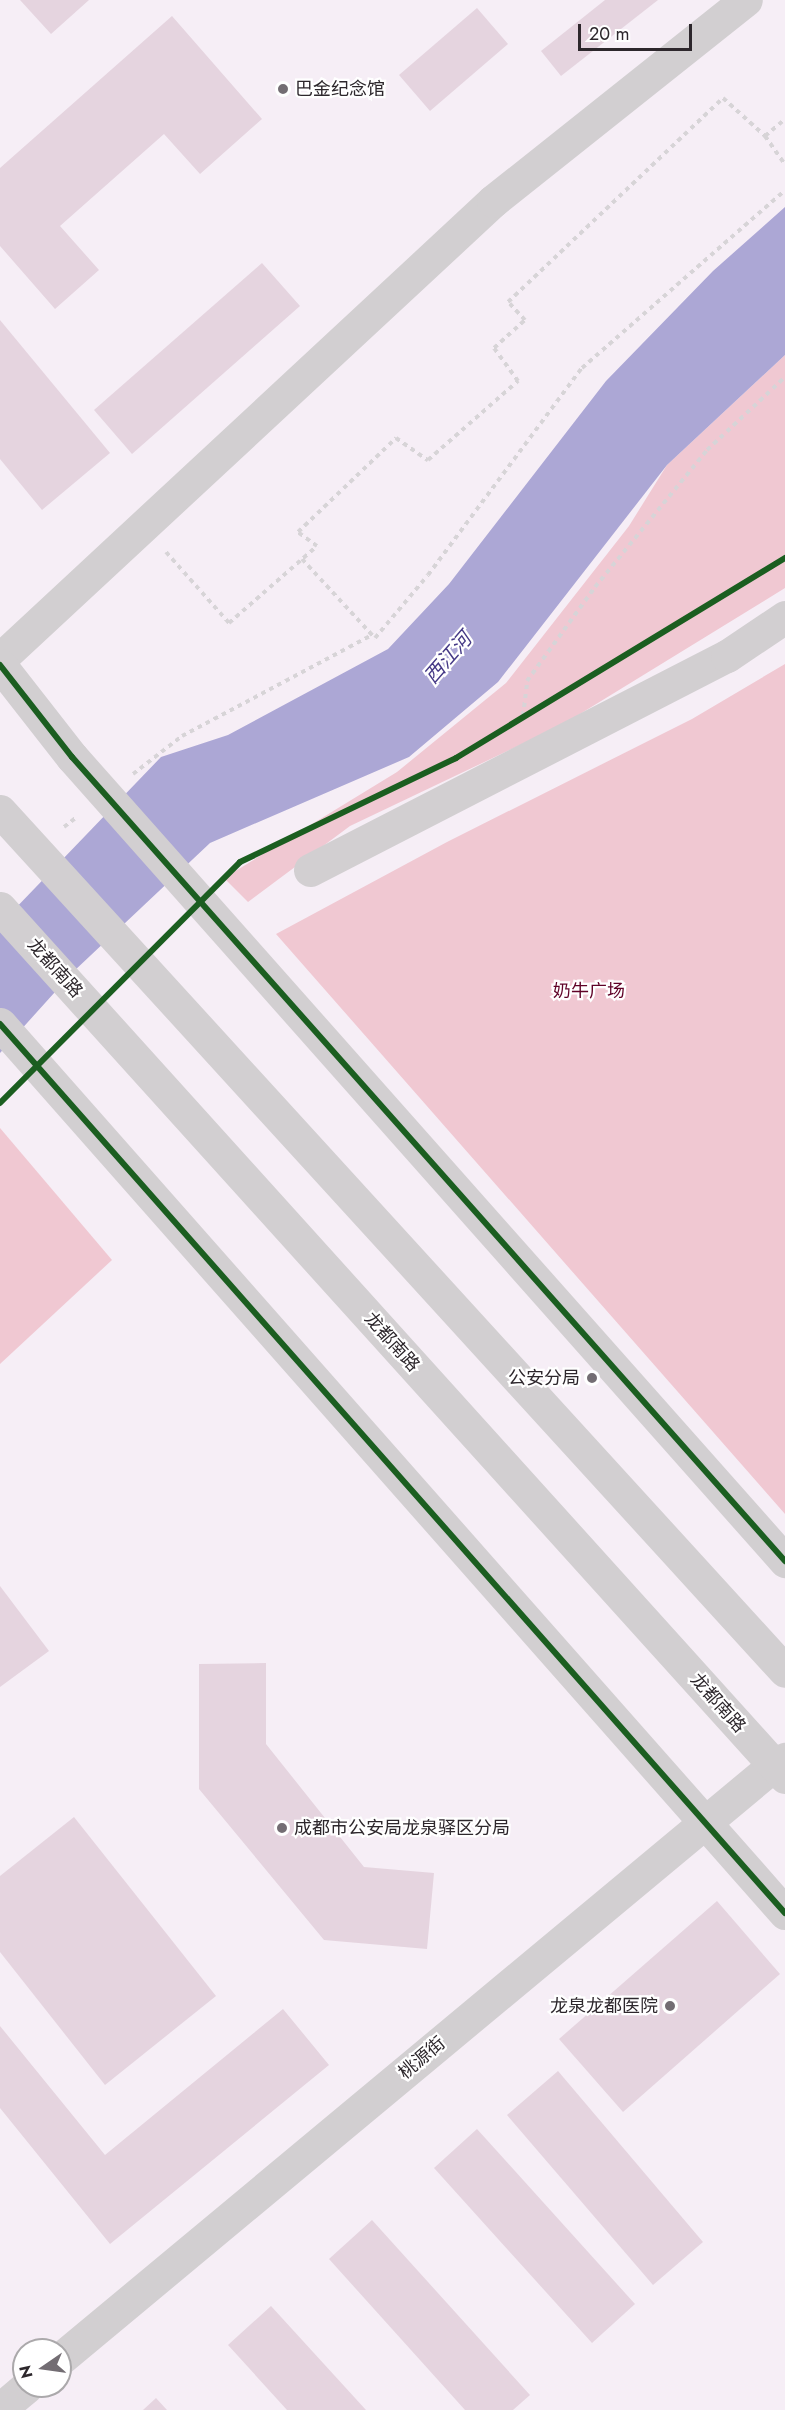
<!DOCTYPE html>
<meta charset="utf-8">
<style>
body{margin:0}
#map{position:relative;width:785px;height:2410px;overflow:hidden;background:#f6eef6;font-family:Jost,"Noto Sans SC",sans-serif}
div>[style]{position:absolute}
.green>*{inset:0;background:#f0c8d2}
.water>*{inset:0;background:#aca7d5}
.building>*{inset:0;background:#e5d4df}
.path>*{height:4px;margin-top:-2px;transform-origin:0;background:repeating-linear-gradient(90deg,#d7d4d7 0 4.5px,transparent 0 9px)}
.minor>*{height:33px;margin:-16.5px;padding:0 16.5px;transform-origin:16.5px;border-radius:16.5px;background:#d2cfd1}
.major>*{height:33px;margin:-16.5px;padding:0 16.5px;transform-origin:16.5px;border-radius:16.5px;background:#d2cfd1}
.cycleway>*{height:6px;margin:-3px;padding:0 3px;transform-origin:3px;border-radius:3px;background:#1b5e20}
.dots>*{width:16px;height:16px;translate:-50% -50%;box-sizing:border-box;border:3px solid #fff;border-radius:50%}
span{translate:-50% -50%;white-space:nowrap;text-align:center;line-height:1.15;-webkit-text-stroke:4.5px #fff;paint-order:stroke}
.poi-label{font-size:18px;color:#2d272c}
.left{translate:0 -50%;text-align:left}
.right{translate:-100% -50%;text-align:right}
.street-label{font-size:18px;color:#2d272c}
.park-label{font-size:18px;color:#5f0227}
.water-label{font-size:20px;color:#453986;font-style:italic}
.north{position:absolute;left:12px;top:2338px;width:60px;height:60px;box-sizing:border-box;background:#fff;border:2px solid #aba9ab;border-radius:50%;rotate:257deg;font-size:16px;font-weight:700;line-height:24px;text-align:center;color:#2d272c}
.north::after{content:'';display:block;margin:auto;width:21px;height:27px;background:#736d73;clip-path:polygon(50% 0,100% 100%,50% 72%,0 100%)}
.scale{position:absolute;left:578px;top:24px;width:114px;height:27px;box-sizing:border-box;border:3px solid #2d272c;border-top:0;padding-left:8px;font-size:18px;line-height:21px;white-space:nowrap;color:#2d272c;-webkit-text-stroke:4px #fff;paint-order:stroke}
</style>
<div id="map">
<div class="green">
<i style="clip-path:polygon(785px 355px,785px 588px,562px 725px,350px 826px,248px 902px,224px 878px,397px 772px,506px 683px,629px 526px,667px 465px)"></i>
<i style="clip-path:polygon(785px 664px,785px 1514px,276px 934px,447px 842px,692px 719px)"></i>
<i style="clip-path:polygon(0 1128px,112px 1260px,0 1364px)"></i>
</div>
<div class="water">
<i style="clip-path:polygon(785px 207px,785px 355px,667px 465px,498px 682px,409px 757px,210px 843px,73px 972px,0 1053px,0 926px,10px 914px,161px 757px,228px 735px,388px 649px,449px 584px,606px 381px,713px 271px)"></i>
</div>
<div class="building">
<i style="clip-path:polygon(20px 0,89px 0,51px 34px)"></i>
<i style="clip-path:polygon(605px 0,658px 0,561px 76px,541px 51px)"></i>
<i style="clip-path:polygon(477px 8px,508px 44px,430px 111px,399px 75px)"></i>
<i style="clip-path:polygon(172px 16px,262px 119px,200px 174px,164px 134px,60px 226px,99px 270px,55px 309px,0 246px,0 168px)"></i>
<i style="clip-path:polygon(262px 263px,300px 306px,132px 454px,94px 410px)"></i>
<i style="clip-path:polygon(0 320px,110px 453px,42px 510px,0 459px)"></i>
<i style="clip-path:polygon(0 1586px,49px 1651px,0 1687px)"></i>
<i style="clip-path:polygon(266px 1663px,266px 1744px,364px 1867px,434px 1873px,427px 1949px,324px 1940px,199px 1789px,199px 1664px)"></i>
<i style="clip-path:polygon(74px 1817px,216px 1996px,105px 2085px,0 1952px,0 1876px)"></i>
<i style="clip-path:polygon(717px 1901px,780px 1974px,623px 2112px,559px 2039px)"></i>
<i style="clip-path:polygon(283px 2009px,329px 2065px,110px 2244px,0 2108px,0 2026px,105px 2155px)"></i>
<i style="clip-path:polygon(558px 2071px,703px 2242px,653px 2285px,507px 2115px)"></i>
<i style="clip-path:polygon(477px 2129px,635px 2304px,592px 2343px,434px 2168px)"></i>
<i style="clip-path:polygon(372px 2220px,530px 2395px,513px 2410px,465px 2410px,329px 2259px)"></i>
<i style="clip-path:polygon(271px 2306px,366px 2410px,287px 2410px,228px 2345px)"></i>
<i style="clip-path:polygon(156px 2398px,167px 2410px,143px 2410px)"></i>
</div>
<div class="path">
<i style="left:765px;top:136px;width:35px;rotate:55deg"></i>
<i style="left:166px;top:552px;width:95px;rotate:48.4deg"></i>
<i style="left:229px;top:623px;width:117px;rotate:-41.2deg"></i>
<i style="left:317px;top:546px;width:24px;rotate:-144deg"></i>
<i style="left:298px;top:532px;width:136px;rotate:-43.8deg"></i>
<i style="left:396px;top:438px;width:39px;rotate:35deg"></i>
<i style="left:428px;top:460px;width:120px;rotate:-41.3deg"></i>
<i style="left:518px;top:381px;width:41px;rotate:-126deg"></i>
<i style="left:494px;top:348px;width:42px;rotate:-42.1deg"></i>
<i style="left:525px;top:320px;width:25px;rotate:-133deg"></i>
<i style="left:508px;top:302px;width:296px;rotate:-43.5deg"></i>
<i style="left:723px;top:98px;width:57px;rotate:42.1deg"></i>
<i style="left:765px;top:136px;width:26px;rotate:-40deg"></i>
<i style="left:302px;top:559px;width:108px;rotate:47.3deg"></i>
<i style="left:375px;top:638px;width:82px;rotate:-49.9deg"></i>
<i style="left:428px;top:575px;width:258px;rotate:-53.4deg"></i>
<i style="left:582px;top:368px;width:270px;rotate:-41.2deg"></i>
<i style="left:523px;top:716px;width:35px;rotate:-83deg"></i>
<i style="left:527px;top:681px;width:116px;rotate:-54.1deg"></i>
<i style="left:595px;top:587px;width:177px;rotate:-50.7deg"></i>
<i style="left:707px;top:450px;width:107px;rotate:-43.1deg"></i>
<i style="left:133px;top:774px;width:62px;rotate:-37.8deg"></i>
<i style="left:182px;top:736px;width:215px;rotate:-28deg"></i>
<i style="left:64px;top:827px;width:16px;rotate:-38deg"></i>
</div>
<div class="minor">
<i style="left:0;top:659px;width:673px;rotate:-42.89deg"></i>
<i style="left:493px;top:201px;width:323px;rotate:-38.5deg"></i>
<i style="left:0;top:665px;width:117px;rotate:52deg"></i>
<i style="left:72px;top:757px;width:1075px;rotate:48.43deg"></i>
<i style="left:310px;top:870px;width:469px;rotate:-27.2deg"></i>
<i style="left:727px;top:656px;width:70px;rotate:-33.9deg"></i>
<i style="left:0;top:1024px;width:1186px;rotate:48.56deg"></i>
<i style="left:60px;top:2359px;width:929px;rotate:-39.76deg"></i>
<i style="left:774px;top:1765px;width:13px;rotate:-29deg"></i>
<i style="left:0;top:2409px;width:35px;rotate:-40deg"></i>
</div>
<div class="major">
<i style="left:0;top:811px;width:1164px;rotate:47.61deg"></i>
<i style="left:0;top:908px;width:1171px;rotate:47.91deg"></i>
</div>
<div class="cycleway">
<i style="left:0;top:665px;width:117px;rotate:52deg"></i>
<i style="left:72px;top:757px;width:1075px;rotate:48.43deg"></i>
<i style="left:0;top:1024px;width:1186px;rotate:48.56deg"></i>
<i style="left:0;top:1103px;width:340px;rotate:-45.1deg"></i>
<i style="left:240px;top:862px;width:240px;rotate:-25.7deg"></i>
<i style="left:456px;top:758px;width:385px;rotate:-31.3deg"></i>
</div>
<div class="dots">
<i style="left:283px;top:89px;background:#736d73"></i>
<i style="left:592px;top:1378px;background:#736d73"></i>
<i style="left:282px;top:1828px;background:#736d73"></i>
<i style="left:670px;top:2006px;background:#736d73"></i>
</div>
<div class="poi-label">
<span class="left" style="left:295px;top:89px">巴金纪念馆</span>
<span class="right" style="left:580px;top:1378px">公安分局</span>
<span class="left" style="left:294px;top:1828px">成都市公安局龙泉驿区分局</span>
<span class="right" style="left:658px;top:2006px">龙泉龙都医院</span>
</div>
<div class="street-label">
<span style="left:55px;top:968px;rotate:48deg">龙都南路</span>
<span style="left:392px;top:1342px;rotate:48deg">龙都南路</span>
<span style="left:718px;top:1703px;rotate:48deg">龙都南路</span>
<span style="left:422px;top:2058px;rotate:-40deg">桃源街</span>
</div>
<div class="park-label">
<span style="left:589px;top:991px">奶牛广场</span>
</div>
<div class="water-label">
<span style="left:448px;top:658px;rotate:-49deg">西江河</span>
</div>
<div class="north">N</div>
<div class="scale">20 m</div>
</div>
